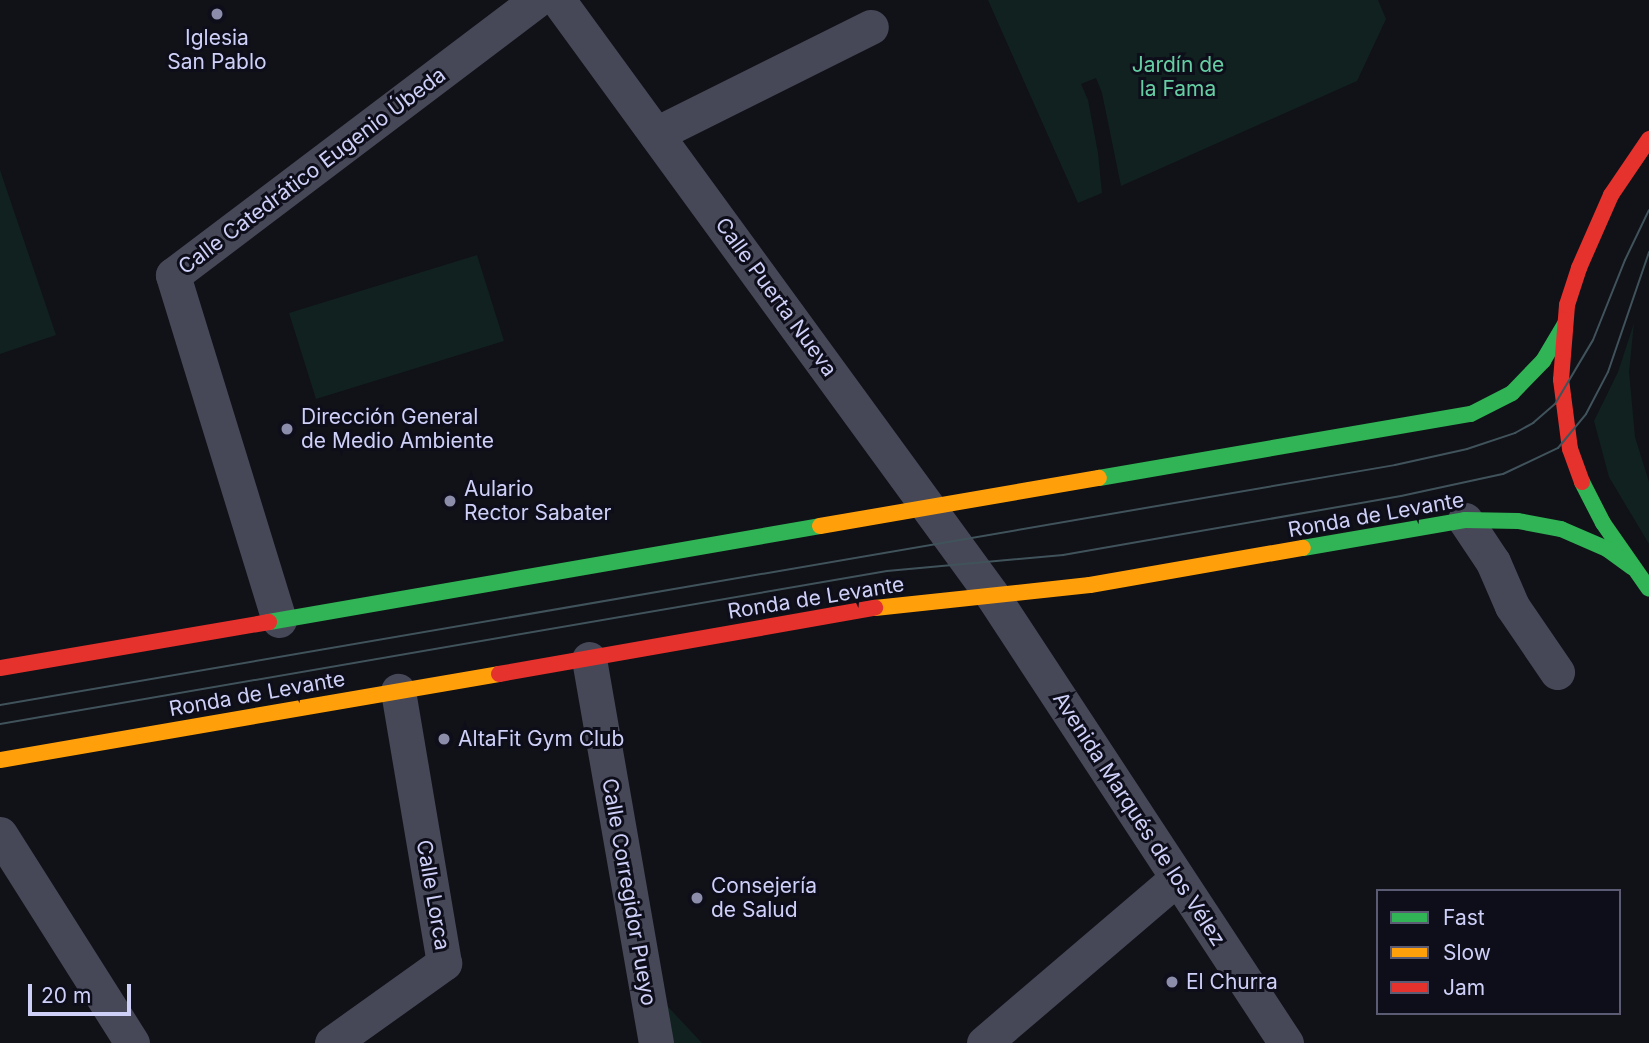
<!DOCTYPE html>
<meta charset="utf-8">
<style>
body{margin:0}
#map{position:relative;width:1649px;height:1043px;overflow:hidden;background:#111118;font-family:Inter,sans-serif}
div>[style]{position:absolute}
.green>*{inset:0;background:#11211f}
.street>*{height:35px;margin:-17.5px;padding:0 17.5px;transform-origin:17.5px;border-radius:17.5px;background:#474857}
.fast>*{height:16px;margin:-8px;padding:0 8px;transform-origin:8px;border-radius:8px;background:#30b455}
.slow>*{height:16px;margin:-8px;padding:0 8px;transform-origin:8px;border-radius:8px;background:#ff9f0a}
.jam>*{height:16px;margin:-8px;padding:0 8px;transform-origin:8px;border-radius:8px;background:#e5322d}
.tram>*{height:2px;margin:-1px;padding:0 1px;transform-origin:1px;border-radius:1px;background:#40535b}
.dots>*{width:19px;height:19px;translate:-50% -50%;box-sizing:border-box;border:4px solid #0e0e1b;border-radius:50%}
span{translate:-50% -50%;white-space:nowrap;text-align:center;line-height:1.15;-webkit-text-stroke:6px #0e0e1b;paint-order:stroke}
.poi-label{font-size:21px;color:#ced0f8}
.left{translate:0 -50%;text-align:left}
.park-label{font-size:21px;color:#65cea2}
.street-label{font-size:21px;color:#ced0f8}
.legend{position:absolute;left:1376px;top:889px;width:245px;height:126px;box-sizing:border-box;background:#0e0e1b;border:2px solid #5b5c73;margin:0;padding:9px 12px;list-style:none;font-size:21px;color:#ced0f8}
.legend li{display:flex;align-items:center;gap:14px;height:35px}
.legend b{width:35px;border:2px solid #5b5c73}
.scale{position:absolute;left:28px;top:984px;width:103px;height:32px;box-sizing:border-box;border:4px solid #ced0f8;border-top:0;padding-left:9px;font-size:21px;line-height:24px;white-space:nowrap;color:#ced0f8;-webkit-text-stroke:5px #0e0e1b;paint-order:stroke}
</style>
<div id="map">
<div class="green">
<i style="clip-path:polygon(988px 0,1378px 0,1386px 19px,1357px 81px,1121px 186px,1102px 93px,1096px 78px,1081px 84px,1088px 100px,1098px 153px,1102px 193px,1078px 203px)"></i>
<i style="clip-path:polygon(0 170px,56px 335px,0 354px)"></i>
<i style="clip-path:polygon(477px 255px,504px 341px,316px 399px,289px 313px)"></i>
<i style="clip-path:polygon(1634px 323px,1629px 372px,1635px 437px,1649px 482px,1649px 544px,1609px 477px,1594px 421px,1618px 372px)"></i>
<i style="clip-path:polygon(644px 981px,702px 1043px,656px 1043px)"></i>
</div>
<div class="street">
<i style="left:558px;top:0;width:736px;rotate:53.89deg"></i>
<i style="left:992px;top:595px;width:536px;rotate:56.73deg"></i>
<i style="left:656px;top:134px;width:240px;rotate:-26.5deg"></i>
<i style="left:1465px;top:520px;width:50px;rotate:56.3deg"></i>
<i style="left:1493px;top:562px;width:48px;rotate:66.6deg"></i>
<i style="left:1512px;top:606px;width:80px;rotate:55.7deg"></i>
<i style="left:279px;top:620px;width:361px;rotate:-107.1deg"></i>
<i style="left:173px;top:275px;width:455px;rotate:-37.1deg"></i>
<i style="left:589px;top:659px;width:390px;rotate:80.1deg"></i>
<i style="left:0;top:834px;width:247px;rotate:57.7deg"></i>
<i style="left:332px;top:1043px;width:138px;rotate:-35.5deg"></i>
<i style="left:444px;top:963px;width:276px;rotate:-99.6deg"></i>
<i style="left:984px;top:1043px;width:254px;rotate:-40.5deg"></i>
</div>
<div class="fast">
<i style="left:1099px;top:478px;width:377px;rotate:-9.8deg"></i>
<i style="left:1471px;top:414px;width:46px;rotate:-27.1deg"></i>
<i style="left:1512px;top:393px;width:45px;rotate:-45.9deg"></i>
<i style="left:1543px;top:361px;width:43px;rotate:-59.3deg"></i>
<i style="left:1582px;top:482px;width:46px;rotate:62.9deg"></i>
<i style="left:1603px;top:523px;width:80px;rotate:55.1deg"></i>
<i style="left:1303px;top:548px;width:164px;rotate:-9.8deg"></i>
<i style="left:1465px;top:520px;width:53px;rotate:1.1deg"></i>
<i style="left:1518px;top:521px;width:44px;rotate:10.5deg"></i>
<i style="left:1561px;top:529px;width:50px;rotate:23.5deg"></i>
<i style="left:1607px;top:549px;width:31px;rotate:36deg"></i>
<i style="left:269px;top:622px;width:559px;rotate:-9.88deg"></i>
</div>
<div class="slow">
<i style="left:820px;top:526px;width:283px;rotate:-9.8deg"></i>
<i style="left:875px;top:608px;width:216px;rotate:-6.1deg"></i>
<i style="left:1090px;top:585px;width:216px;rotate:-9.9deg"></i>
<i style="left:0;top:760px;width:506px;rotate:-9.78deg"></i>
</div>
<div class="jam">
<i style="left:1582px;top:482px;width:35px;rotate:-110deg"></i>
<i style="left:1570px;top:449px;width:70px;rotate:-97.4deg"></i>
<i style="left:1561px;top:380px;width:75px;rotate:-85.4deg"></i>
<i style="left:1567px;top:305px;width:39px;rotate:-72deg"></i>
<i style="left:1579px;top:268px;width:80px;rotate:-66.3deg"></i>
<i style="left:1611px;top:195px;width:68px;rotate:-55.8deg"></i>
<i style="left:0;top:668px;width:273px;rotate:-9.7deg"></i>
<i style="left:499px;top:674px;width:382px;rotate:-10deg"></i>
</div>
<div class="tram">
<i style="left:0;top:705px;width:1415px;rotate:-9.76deg"></i>
<i style="left:1395px;top:465px;width:74px;rotate:-12.5deg"></i>
<i style="left:1467px;top:449px;width:51px;rotate:-18.4deg"></i>
<i style="left:1515px;top:433px;width:21px;rotate:-29deg"></i>
<i style="left:1533px;top:423px;width:29px;rotate:-41deg"></i>
<i style="left:1555px;top:404px;width:74px;rotate:-59.3deg"></i>
<i style="left:1593px;top:340px;width:86px;rotate:-68.2deg"></i>
<i style="left:1625px;top:260px;width:55px;rotate:-64.4deg"></i>
<i style="left:0;top:724px;width:900px;rotate:-9.79deg"></i>
<i style="left:887px;top:571px;width:177px;rotate:-5.2deg"></i>
<i style="left:1063px;top:555px;width:343px;rotate:-9.9deg"></i>
<i style="left:1401px;top:496px;width:104px;rotate:-12.2deg"></i>
<i style="left:1503px;top:474px;width:61px;rotate:-25.3deg"></i>
<i style="left:1558px;top:448px;width:44px;rotate:-50.5deg"></i>
<i style="left:1586px;top:414px;width:47px;rotate:-62.4deg"></i>
<i style="left:1608px;top:372px;width:127px;rotate:-71.1deg"></i>
</div>
<div class="dots">
<i style="left:217px;top:14px;background:#8c8daa"></i>
<i style="left:287px;top:429px;background:#8c8daa"></i>
<i style="left:450px;top:501px;background:#8c8daa"></i>
<i style="left:444px;top:739px;background:#8c8daa"></i>
<i style="left:697px;top:898px;background:#8c8daa"></i>
<i style="left:1172px;top:982px;background:#8c8daa"></i>
</div>
<div class="poi-label">
<span style="left:217px;top:50px">Iglesia<br>San Pablo</span>
<span class="left" style="left:301px;top:429px">Dirección General<br>de Medio Ambiente</span>
<span class="left" style="left:464px;top:501px">Aulario<br>Rector Sabater</span>
<span class="left" style="left:458px;top:739px">AltaFit Gym Club</span>
<span class="left" style="left:711px;top:898px">Consejería<br>de Salud</span>
<span class="left" style="left:1186px;top:982px">El Churra</span>
</div>
<div class="park-label">
<span style="left:1178px;top:77px">Jardín de<br>la Fama</span>
</div>
<div class="street-label">
<span style="left:312px;top:171px;rotate:-37deg">Calle Catedrático Eugenio Úbeda</span>
<span style="left:776px;top:297px;rotate:54deg">Calle Puerta Nueva</span>
<span style="left:1376px;top:515px;rotate:-10deg">Ronda de Levante</span>
<span style="left:816px;top:598px;rotate:-9deg">Ronda de Levante</span>
<span style="left:257px;top:694px;rotate:-10deg">Ronda de Levante</span>
<span style="left:1139px;top:819px;rotate:57deg">Avenida Marqués de los Vélez</span>
<span style="left:629px;top:892px;rotate:80deg">Calle Corregidor Pueyo</span>
<span style="left:433px;top:895px;rotate:80deg">Calle Lorca</span>
</div>
<ul class="legend">
<li><b style="height:9px;background:#30b455"></b>Fast</li>
<li><b style="height:9px;background:#ff9f0a"></b>Slow</li>
<li><b style="height:9px;background:#e5322d"></b>Jam</li>
</ul>
<div class="scale">20 m</div>
</div>
